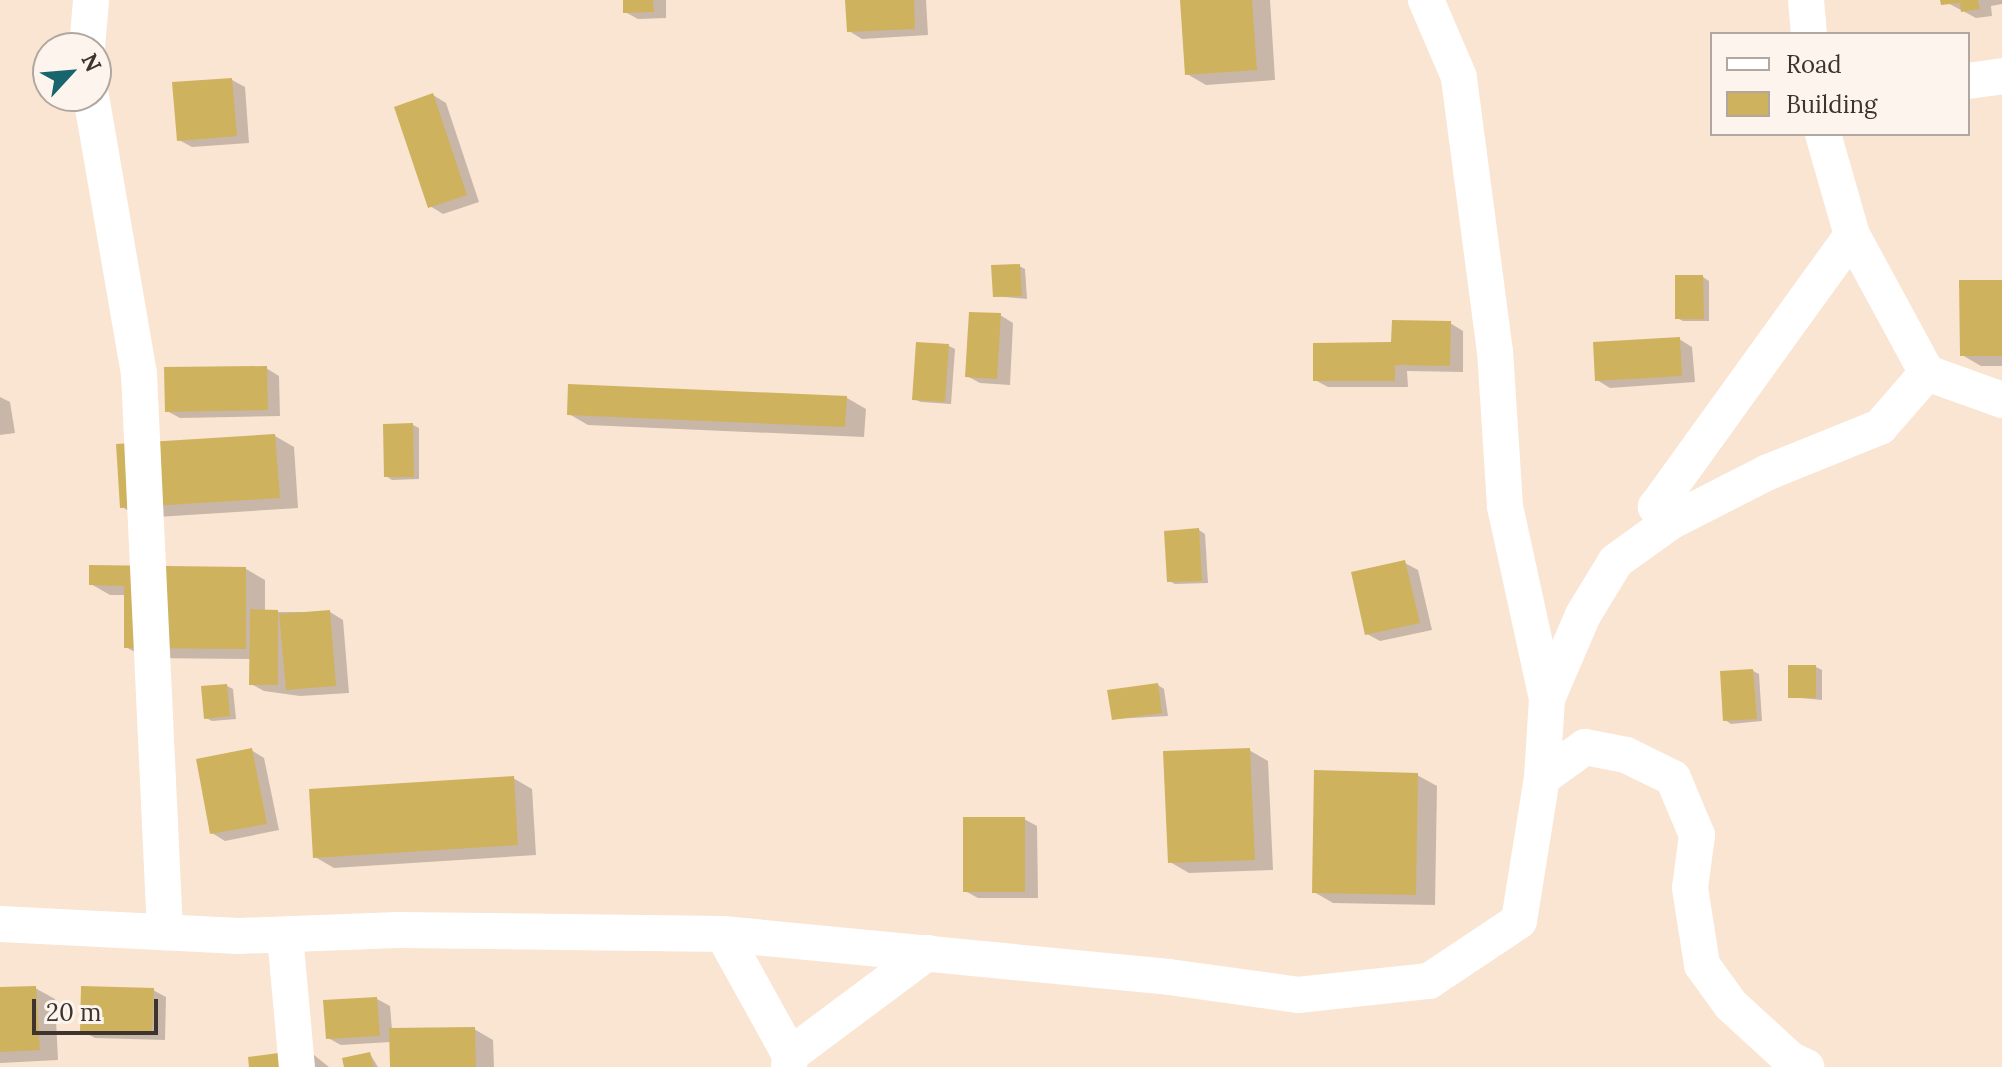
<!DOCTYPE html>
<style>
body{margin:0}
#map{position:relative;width:2002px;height:1067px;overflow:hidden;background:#fae5d2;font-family:Lora,serif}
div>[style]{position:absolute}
.shadow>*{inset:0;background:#0003}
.building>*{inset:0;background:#cfb25e}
.minor>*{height:36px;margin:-18px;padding:0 18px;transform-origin:18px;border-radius:18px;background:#fff}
span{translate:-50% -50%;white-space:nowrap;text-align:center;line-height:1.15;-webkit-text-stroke:6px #fdf5ed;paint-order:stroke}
.legend{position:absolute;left:1710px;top:32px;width:260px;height:104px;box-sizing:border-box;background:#fdf5ed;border:2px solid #b0a8a0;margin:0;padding:10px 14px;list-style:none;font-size:24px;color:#3d352d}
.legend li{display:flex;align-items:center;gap:16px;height:40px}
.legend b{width:40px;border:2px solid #b0a8a0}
.north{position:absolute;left:32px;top:32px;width:80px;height:80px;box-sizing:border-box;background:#fdf5ed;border:2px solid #b0a8a0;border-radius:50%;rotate:64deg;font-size:22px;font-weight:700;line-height:32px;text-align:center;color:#3d352d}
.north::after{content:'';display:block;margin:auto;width:28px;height:36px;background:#18656d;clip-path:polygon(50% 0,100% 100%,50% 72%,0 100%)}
.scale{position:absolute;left:32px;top:999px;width:126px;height:36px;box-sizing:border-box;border:4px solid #3d352d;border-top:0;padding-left:10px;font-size:24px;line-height:28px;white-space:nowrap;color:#3d352d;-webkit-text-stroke:6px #fdf5ed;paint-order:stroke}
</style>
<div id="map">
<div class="shadow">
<i style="clip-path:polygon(625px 0,666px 0,666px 18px,638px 19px,625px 12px)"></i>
<i style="clip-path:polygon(847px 0,926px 0,928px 35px,862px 39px,849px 31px)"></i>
<i style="clip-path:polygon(1182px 0,1270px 0,1275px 80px,1206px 85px,1187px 74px)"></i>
<i style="clip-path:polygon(1942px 0,2002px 0,2002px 4px,1991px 6px,1992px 16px,1976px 18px)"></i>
<i style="clip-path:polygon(232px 80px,245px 87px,249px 143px,192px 147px,179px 140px)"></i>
<i style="clip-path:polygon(433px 95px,446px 103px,479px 202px,443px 214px,430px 206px)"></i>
<i style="clip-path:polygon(1019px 266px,1025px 269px,1027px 299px,995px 296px)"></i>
<i style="clip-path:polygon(1703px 277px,1709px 281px,1709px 321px,1683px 321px,1677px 318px)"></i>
<i style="clip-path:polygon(2002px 282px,2002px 366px,1981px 366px,1962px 355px)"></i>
<i style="clip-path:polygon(1000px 315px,1013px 323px,1010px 385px,980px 383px,967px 376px)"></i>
<i style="clip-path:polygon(1450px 323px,1463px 331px,1463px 372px,1407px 371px,1408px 387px,1328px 387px,1315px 380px)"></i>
<i style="clip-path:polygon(1679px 339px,1692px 347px,1695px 382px,1610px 388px,1597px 380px)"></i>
<i style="clip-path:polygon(949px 346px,955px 349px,951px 404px,921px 402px,914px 399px)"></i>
<i style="clip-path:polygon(266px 368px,279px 376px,280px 416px,180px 418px,167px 411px)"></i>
<i style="clip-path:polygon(0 397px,10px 402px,15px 433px,0 435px)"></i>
<i style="clip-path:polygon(847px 398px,866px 409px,864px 437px,588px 425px,569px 414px)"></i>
<i style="clip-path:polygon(413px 425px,419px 428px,419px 479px,392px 480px,386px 476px)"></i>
<i style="clip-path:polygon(275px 436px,294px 447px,298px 508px,141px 518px,122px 507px)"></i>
<i style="clip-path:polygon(1199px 530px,1205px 534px,1208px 583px,1175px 584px,1169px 581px)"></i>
<i style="clip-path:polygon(1405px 563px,1418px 570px,1432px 630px,1380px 641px,1367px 634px)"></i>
<i style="clip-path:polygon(246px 569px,265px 580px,265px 612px,330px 612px,343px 620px,349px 693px,300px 696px,264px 691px,251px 684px,251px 659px,145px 658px,126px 647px,126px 595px,110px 595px,91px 584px)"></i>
<i style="clip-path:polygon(1816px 667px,1822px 670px,1822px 700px,1790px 697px)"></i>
<i style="clip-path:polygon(1753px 671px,1759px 674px,1762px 721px,1731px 724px,1725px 720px)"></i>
<i style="clip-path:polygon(1158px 685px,1164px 689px,1168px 716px,1114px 719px)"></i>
<i style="clip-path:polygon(227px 686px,233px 689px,236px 719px,212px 721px,206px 718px)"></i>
<i style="clip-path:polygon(251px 750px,264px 758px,279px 830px,225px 841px,212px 833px)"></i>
<i style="clip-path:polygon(1249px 750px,1268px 761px,1273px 870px,1189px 873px,1170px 862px)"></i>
<i style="clip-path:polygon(1417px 775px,1437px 786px,1435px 905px,1333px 903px,1314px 892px)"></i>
<i style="clip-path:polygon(513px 778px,532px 789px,536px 855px,334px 868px,315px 857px)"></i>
<i style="clip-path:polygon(1024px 819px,1037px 826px,1038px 898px,978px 898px,965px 891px)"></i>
<i style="clip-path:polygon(35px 988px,55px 999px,58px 1060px,0 1063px,0 989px)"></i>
<i style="clip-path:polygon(153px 990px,166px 997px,165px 1040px,95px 1038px,82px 1031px)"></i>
<i style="clip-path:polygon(377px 999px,390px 1006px,392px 1030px,474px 1029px,493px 1040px,494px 1067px,392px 1067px,391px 1042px,341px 1045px,328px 1038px)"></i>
<i style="clip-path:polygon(309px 1051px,329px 1067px,251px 1067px)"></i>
<i style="clip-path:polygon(370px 1054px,378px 1067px,346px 1067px)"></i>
</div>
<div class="building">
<i style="clip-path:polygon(623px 0,653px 0,654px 12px,623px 13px)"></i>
<i style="clip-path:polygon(845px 0,914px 0,915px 29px,847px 32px)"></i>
<i style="clip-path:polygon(1180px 0,1252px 0,1257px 70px,1185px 75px)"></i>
<i style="clip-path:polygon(1940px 0,1978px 0,1980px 9px,1961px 12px,1960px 3px,1941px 5px)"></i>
<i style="clip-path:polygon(232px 78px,237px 136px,177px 141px,172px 82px)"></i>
<i style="clip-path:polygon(433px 93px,467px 195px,428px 208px,394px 107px)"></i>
<i style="clip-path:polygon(1020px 264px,1022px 296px,993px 297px,991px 265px)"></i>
<i style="clip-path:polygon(1675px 275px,1703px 275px,1704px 319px,1675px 319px)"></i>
<i style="clip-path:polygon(1959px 280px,2002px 280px,2002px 356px,1960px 356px)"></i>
<i style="clip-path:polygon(969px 312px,1001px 313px,997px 379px,965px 377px)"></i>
<i style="clip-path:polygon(1392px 320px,1451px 321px,1450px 366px,1395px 365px,1395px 381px,1313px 381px,1313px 343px,1391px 342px)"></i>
<i style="clip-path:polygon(1680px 337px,1682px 376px,1595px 381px,1593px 342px)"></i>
<i style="clip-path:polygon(916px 342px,949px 344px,945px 402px,912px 400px)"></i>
<i style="clip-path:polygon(267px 366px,268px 410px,165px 412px,164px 367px)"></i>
<i style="clip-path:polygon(568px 384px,847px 396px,845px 427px,567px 415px)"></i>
<i style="clip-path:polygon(413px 423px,414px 477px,384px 477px,383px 424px)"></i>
<i style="clip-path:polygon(275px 434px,280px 498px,120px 508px,116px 444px)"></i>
<i style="clip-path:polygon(1199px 528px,1202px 581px,1167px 582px,1164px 531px)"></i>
<i style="clip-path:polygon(1405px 560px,1420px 623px,1365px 635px,1351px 572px)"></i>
<i style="clip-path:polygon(89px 565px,246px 567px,246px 649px,124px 648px,124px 586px,89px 585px)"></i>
<i style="clip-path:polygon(250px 609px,278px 610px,278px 685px,249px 685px)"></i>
<i style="clip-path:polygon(330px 610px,336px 686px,286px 690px,279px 614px)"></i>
<i style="clip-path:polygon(1788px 665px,1816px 665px,1816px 698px,1788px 698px)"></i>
<i style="clip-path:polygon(1753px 669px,1757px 719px,1723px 721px,1720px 671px)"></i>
<i style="clip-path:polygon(1158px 683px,1162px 713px,1112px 720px,1107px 690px)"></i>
<i style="clip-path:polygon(227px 684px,230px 716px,204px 719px,201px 686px)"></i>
<i style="clip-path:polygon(252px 748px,267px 824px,210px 834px,196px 759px)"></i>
<i style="clip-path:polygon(1250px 748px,1255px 860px,1168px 863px,1163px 751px)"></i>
<i style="clip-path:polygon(1314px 770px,1418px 773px,1416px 895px,1312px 893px)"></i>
<i style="clip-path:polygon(514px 776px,518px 845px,313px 858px,309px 789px)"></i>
<i style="clip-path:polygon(963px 817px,1025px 817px,1025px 892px,963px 892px)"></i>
<i style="clip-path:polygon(36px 986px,40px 1050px,0 1052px,0 987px)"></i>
<i style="clip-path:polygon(81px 986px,154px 988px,152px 1034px,80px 1032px)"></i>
<i style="clip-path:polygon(377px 997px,380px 1036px,326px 1039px,323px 1000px)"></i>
<i style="clip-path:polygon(475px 1027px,476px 1067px,390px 1067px,389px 1028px)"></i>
<i style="clip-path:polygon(309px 1049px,312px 1067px,249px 1067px,248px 1057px)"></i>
<i style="clip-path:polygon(370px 1052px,374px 1067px,344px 1067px,342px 1058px)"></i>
</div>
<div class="minor">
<i style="left:1806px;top:0;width:34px;rotate:85deg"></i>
<i style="left:87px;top:48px;width:48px;rotate:-85.2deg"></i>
<i style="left:1968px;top:81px;width:34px;rotate:-8deg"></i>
<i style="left:91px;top:96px;width:282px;rotate:80.2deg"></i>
<i style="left:139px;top:374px;width:559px;rotate:87.33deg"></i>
<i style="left:1823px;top:134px;width:105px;rotate:74deg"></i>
<i style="left:1852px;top:235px;width:157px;rotate:61.5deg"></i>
<i style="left:1670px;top:522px;width:21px;rotate:-133deg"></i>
<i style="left:1656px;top:507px;width:335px;rotate:-54.2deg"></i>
<i style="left:1547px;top:699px;width:91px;rotate:-66.8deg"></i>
<i style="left:1583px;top:615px;width:63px;rotate:-58.6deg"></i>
<i style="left:1616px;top:561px;width:67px;rotate:-35.8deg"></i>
<i style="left:1670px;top:522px;width:108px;rotate:-27deg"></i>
<i style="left:1766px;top:473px;width:123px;rotate:-22deg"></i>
<i style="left:1880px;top:427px;width:72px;rotate:-49deg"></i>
<i style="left:1927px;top:373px;width:80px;rotate:19.8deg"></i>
<i style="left:1542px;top:778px;width:53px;rotate:-35.8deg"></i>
<i style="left:1585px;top:747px;width:42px;rotate:11deg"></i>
<i style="left:1626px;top:755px;width:52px;rotate:26.1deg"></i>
<i style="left:1673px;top:778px;width:62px;rotate:67.2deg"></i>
<i style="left:1697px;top:835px;width:53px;rotate:97.5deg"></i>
<i style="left:1690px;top:888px;width:78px;rotate:81.1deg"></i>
<i style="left:1702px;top:965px;width:49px;rotate:54.1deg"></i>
<i style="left:1731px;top:1005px;width:81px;rotate:42.5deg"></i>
<i style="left:1791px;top:1060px;width:17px;rotate:25deg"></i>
<i style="left:0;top:924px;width:239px;rotate:2.9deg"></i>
<i style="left:239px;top:936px;width:159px;rotate:-2.2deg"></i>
<i style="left:398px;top:930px;width:325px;rotate:0.7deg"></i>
<i style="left:723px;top:934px;width:448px;rotate:5.5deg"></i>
<i style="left:1169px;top:977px;width:130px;rotate:7.9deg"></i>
<i style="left:1298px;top:995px;width:132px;rotate:-6.1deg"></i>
<i style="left:1429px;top:981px;width:108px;rotate:-33.7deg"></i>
<i style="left:1519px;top:921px;width:145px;rotate:-80.9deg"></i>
<i style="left:1542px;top:778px;width:79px;rotate:-86.4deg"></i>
<i style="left:1547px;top:699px;width:198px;rotate:-102.3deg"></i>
<i style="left:1505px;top:506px;width:154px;rotate:-93.7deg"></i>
<i style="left:1495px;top:352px;width:277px;rotate:-97.5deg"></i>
<i style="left:1459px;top:77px;width:84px;rotate:-113.2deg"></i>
<i style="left:723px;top:934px;width:138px;rotate:61deg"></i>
<i style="left:790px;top:1055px;width:12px;rotate:95deg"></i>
<i style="left:285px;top:936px;width:132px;rotate:84.8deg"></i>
<i style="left:790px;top:1055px;width:171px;rotate:-36.7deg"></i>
</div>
<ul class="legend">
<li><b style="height:10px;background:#fff"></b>Road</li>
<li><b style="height:22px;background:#cfb25e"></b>Building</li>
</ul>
<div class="north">N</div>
<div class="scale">20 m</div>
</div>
